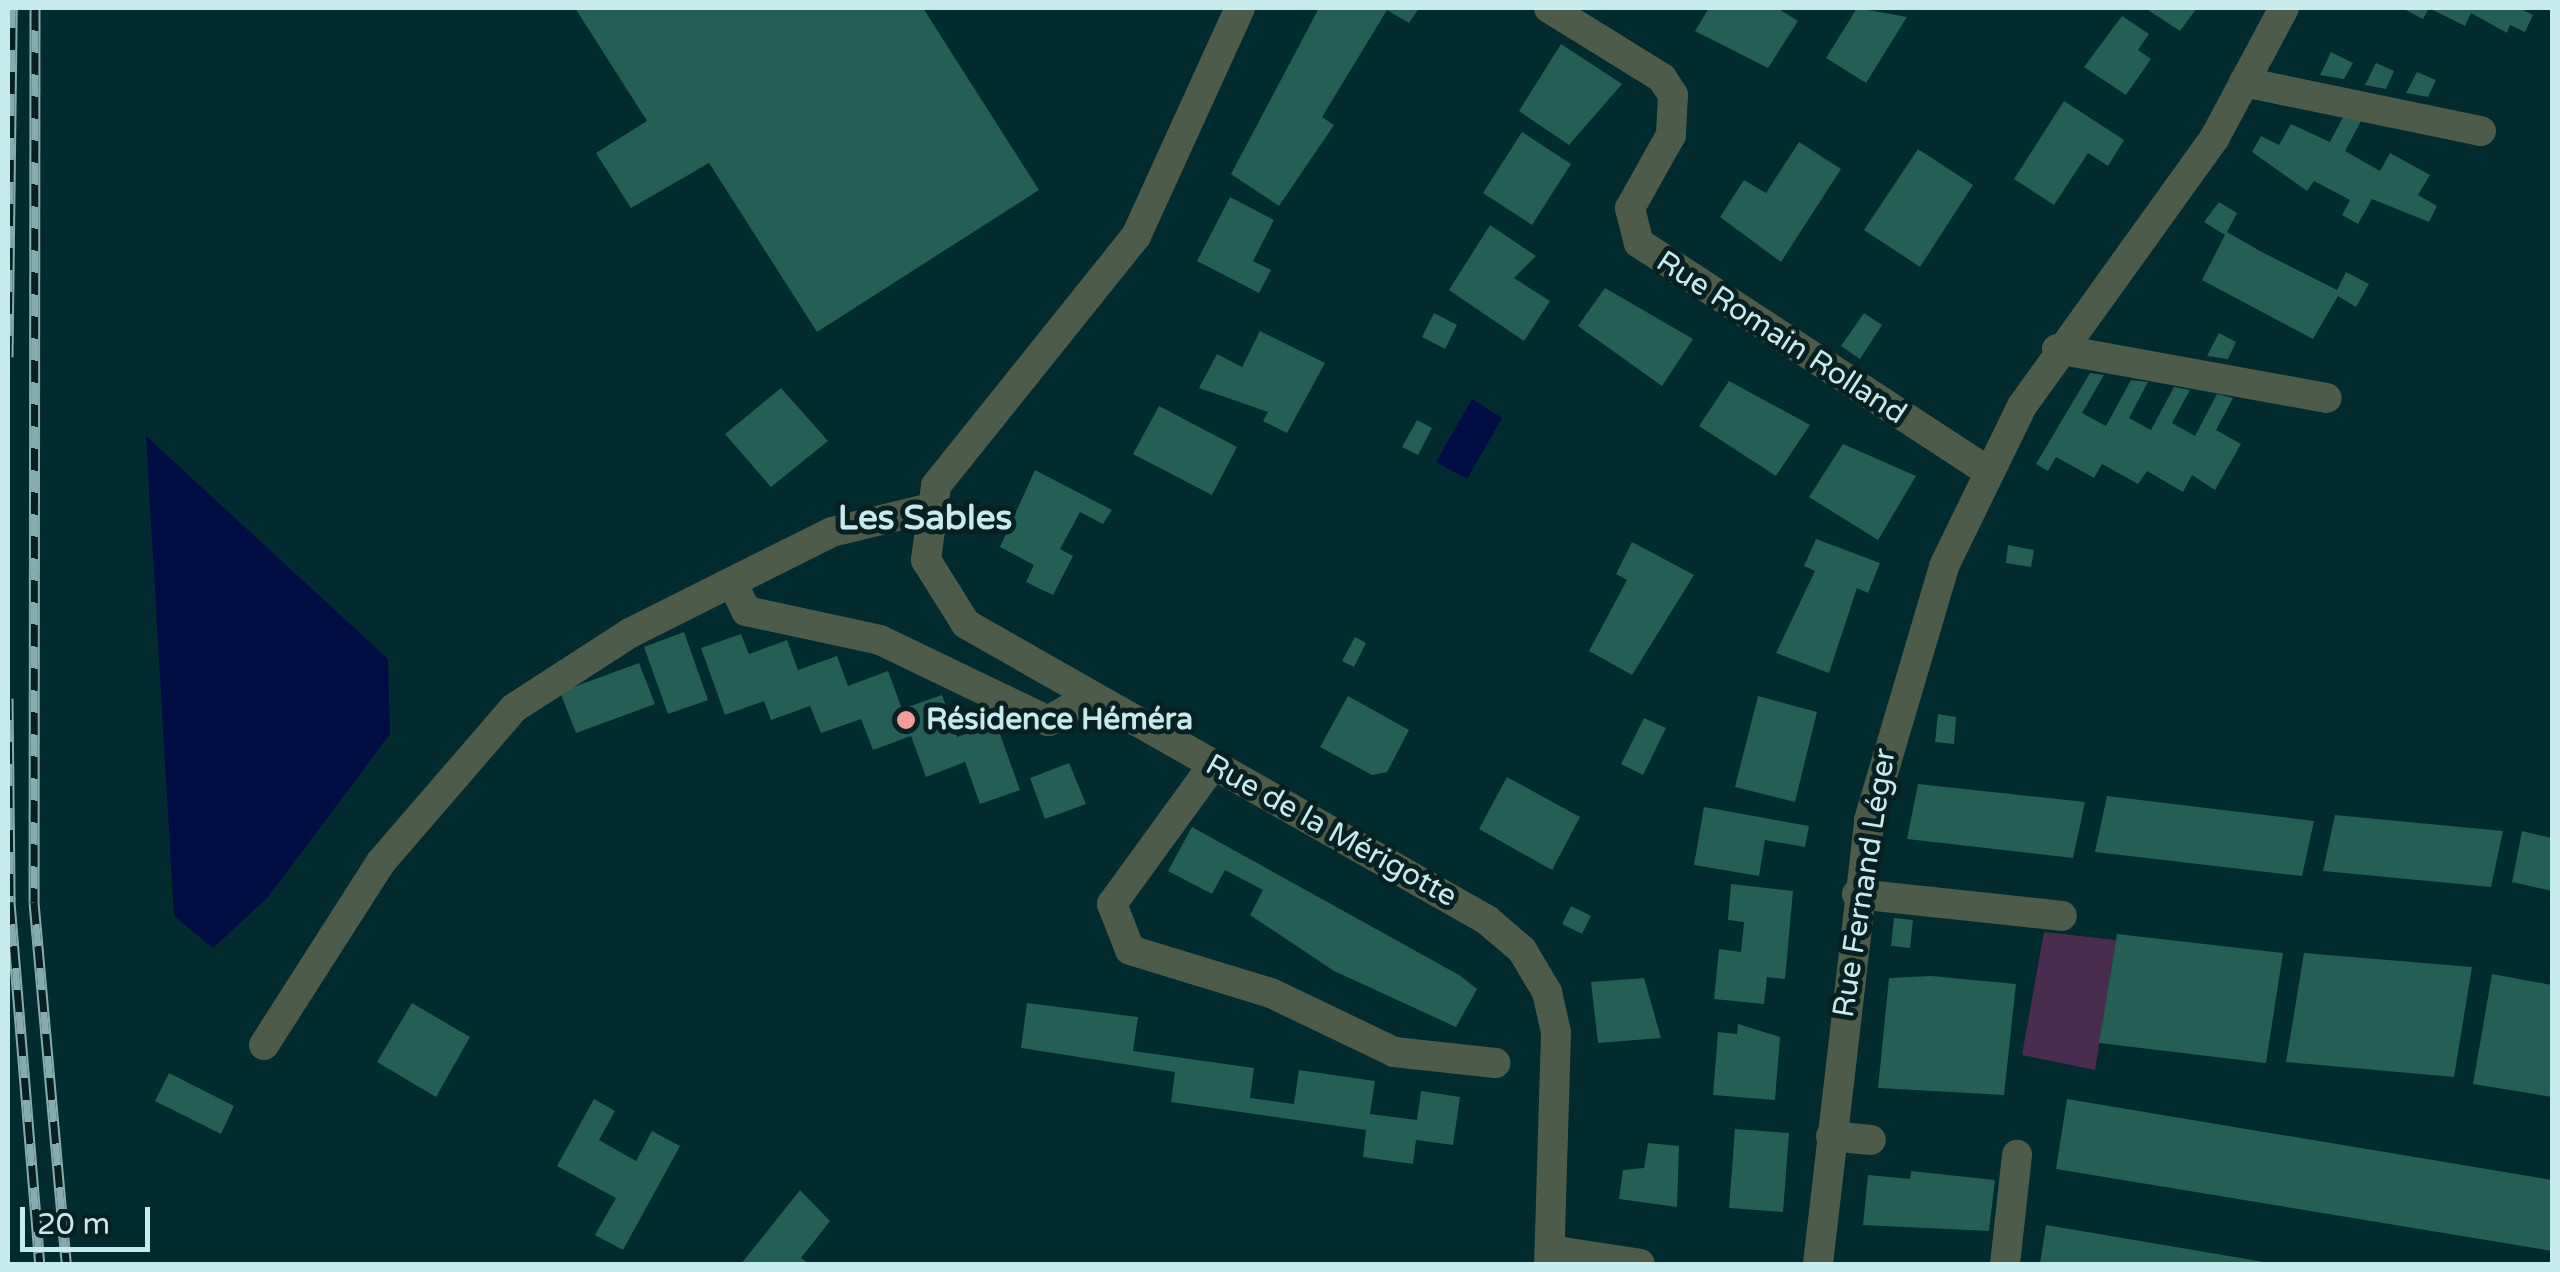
<!DOCTYPE html>
<meta charset="utf-8">
<style>
body{margin:0}
#map{position:relative;width:2560px;height:1272px;overflow:hidden;background:#012b2e;font-family:"Varela Round",sans-serif}
div>[style]{position:absolute}
.green>*{inset:0;background:#4b2c51}
.water>*{inset:0;background:#000d42}
.building>*{inset:0;background:#245e54}
.minor>*{height:30px;margin:-15px;padding:0 15px;transform-origin:15px;border-radius:15px;background:#4d5c4a}
.rail>*{height:11px;margin-top:-5.5px;transform-origin:0;background:repeating-linear-gradient(90deg,#082021 0 22px,#86acaf 0 44px);box-sizing:border-box;border-block:2px solid #86acaf}
.dots>*{width:28px;height:28px;translate:-50% -50%;box-sizing:border-box;border:5px solid #082021;border-radius:50%}
span{translate:-50% -50%;white-space:nowrap;text-align:center;line-height:1.15;-webkit-text-stroke:10px #082021;paint-order:stroke}
.street-label{font-size:30px;color:#c7ebed}
.poi-label{font-size:30px;color:#c7ebed;font-weight:700}
.left{translate:0 -50%;text-align:left}
.quarter-label{font-size:35px;color:#c7ebed;font-weight:700}
.frame{position:absolute;inset:0;border:10px solid #c7ebed;pointer-events:none}
.scale{position:absolute;left:20px;top:1207px;width:130px;height:45px;box-sizing:border-box;border:5px solid #c7ebed;border-top:0;padding-left:12px;font-size:30px;line-height:35px;white-space:nowrap;color:#c7ebed;-webkit-text-stroke:8px #082021;paint-order:stroke}
</style>
<div id="map">
<div class="green">
<i style="clip-path:polygon(2044px 932px,2116px 940px,2095px 1070px,2022px 1055px)"></i>
</div>
<div class="water">
<i style="clip-path:polygon(1472px 399px,1502px 418px,1467px 479px,1436px 462px)"></i>
<i style="clip-path:polygon(146px 436px,388px 659px,390px 734px,268px 897px,213px 948px,174px 916px)"></i>
</div>
<div class="building">
<i style="clip-path:polygon(575px 8px,923px 8px,1039px 190px,817px 332px,709px 163px,631px 208px,596px 153px,647px 121px)"></i>
<i style="clip-path:polygon(1319px 8px,1419px 8px,1409px 23px,1387px 10px,1322px 117px,1334px 125px,1279px 206px,1231px 174px)"></i>
<i style="clip-path:polygon(1709px 8px,1777px 8px,1798px 21px,1768px 68px,1695px 31px)"></i>
<i style="clip-path:polygon(1857px 8px,1907px 17px,1866px 83px,1826px 58px)"></i>
<i style="clip-path:polygon(2145px 8px,2197px 8px,2180px 31px)"></i>
<i style="clip-path:polygon(2402px 8px,2429px 8px,2423px 19px)"></i>
<i style="clip-path:polygon(2429px 8px,2519px 8px,2533px 15px,2525px 32px,2510px 25px,2507px 33px,2471px 13px,2465px 26px)"></i>
<i style="clip-path:polygon(2122px 16px,2149px 34px,2138px 50px,2151px 59px,2126px 95px,2084px 67px)"></i>
<i style="clip-path:polygon(1561px 44px,1622px 84px,1569px 145px,1519px 111px)"></i>
<i style="clip-path:polygon(2331px 52px,2353px 63px,2344px 79px,2320px 75px)"></i>
<i style="clip-path:polygon(2376px 63px,2394px 71px,2386px 89px,2365px 85px)"></i>
<i style="clip-path:polygon(2417px 72px,2436px 80px,2428px 97px,2406px 93px)"></i>
<i style="clip-path:polygon(2064px 101px,2124px 140px,2108px 166px,2088px 153px,2054px 205px,2014px 179px)"></i>
<i style="clip-path:polygon(2343px 117px,2361px 121px,2345px 151px,2380px 171px,2390px 153px,2430px 175px,2418px 195px,2437px 206px,2429px 222px,2372px 199px,2358px 224px,2342px 215px,2350px 200px,2314px 181px,2307px 191px,2252px 152px,2261px 136px,2279px 145px,2291px 124px,2330px 142px)"></i>
<i style="clip-path:polygon(1522px 132px,1571px 164px,1532px 225px,1483px 193px)"></i>
<i style="clip-path:polygon(1799px 142px,1841px 169px,1781px 262px,1720px 217px,1744px 180px,1766px 193px)"></i>
<i style="clip-path:polygon(1918px 149px,1973px 185px,1920px 267px,1864px 230px)"></i>
<i style="clip-path:polygon(1230px 197px,1274px 220px,1253px 261px,1271px 270px,1259px 293px,1197px 261px)"></i>
<i style="clip-path:polygon(2219px 202px,2237px 213px,2227px 232px,2260px 251px,2337px 290px,2346px 272px,2369px 284px,2356px 307px,2338px 296px,2313px 339px,2202px 280px,2225px 235px,2204px 222px)"></i>
<i style="clip-path:polygon(1490px 225px,1536px 256px,1514px 278px,1550px 301px,1524px 341px,1449px 290px)"></i>
<i style="clip-path:polygon(1605px 288px,1693px 339px,1662px 386px,1578px 326px)"></i>
<i style="clip-path:polygon(1434px 313px,1457px 325px,1445px 349px,1422px 337px)"></i>
<i style="clip-path:polygon(1864px 313px,1882px 325px,1860px 359px,1841px 346px)"></i>
<i style="clip-path:polygon(1260px 331px,1325px 363px,1287px 433px,1263px 421px,1268px 412px,1199px 388px,1217px 354px,1242px 367px)"></i>
<i style="clip-path:polygon(2219px 333px,2236px 342px,2228px 359px,2207px 356px)"></i>
<i style="clip-path:polygon(2090px 373px,2104px 375px,2082px 413px,2106px 426px,2131px 380px,2148px 382px,2129px 418px,2151px 430px,2174px 387px,2190px 390px,2172px 423px,2195px 436px,2217px 394px,2233px 398px,2216px 430px,2241px 444px,2215px 490px,2192px 475px,2183px 492px,2147px 471px,2138px 484px,2102px 464px,2094px 478px,2056px 457px,2048px 471px,2036px 464px)"></i>
<i style="clip-path:polygon(1729px 381px,1810px 425px,1776px 476px,1699px 426px)"></i>
<i style="clip-path:polygon(781px 388px,828px 441px,771px 487px,725px 434px)"></i>
<i style="clip-path:polygon(1159px 406px,1237px 447px,1212px 495px,1133px 454px)"></i>
<i style="clip-path:polygon(1417px 420px,1432px 428px,1418px 455px,1402px 447px)"></i>
<i style="clip-path:polygon(1843px 444px,1916px 476px,1878px 540px,1809px 497px)"></i>
<i style="clip-path:polygon(1035px 470px,1112px 510px,1103px 524px,1080px 512px,1060px 549px,1073px 556px,1053px 595px,1026px 582px,1034px 565px,1000px 547px)"></i>
<i style="clip-path:polygon(1816px 539px,1880px 563px,1868px 593px,1857px 588px,1829px 673px,1776px 653px,1815px 571px,1804px 566px)"></i>
<i style="clip-path:polygon(1632px 542px,1694px 575px,1632px 675px,1589px 651px,1627px 580px,1616px 574px)"></i>
<i style="clip-path:polygon(2008px 545px,2034px 550px,2031px 567px,2006px 563px)"></i>
<i style="clip-path:polygon(684px 632px,708px 700px,668px 714px,644px 647px)"></i>
<i style="clip-path:polygon(741px 634px,749px 654px,787px 640px,798px 670px,837px 656px,848px 686px,888px 671px,902px 709px,942px 695px,957px 737px,996px 723px,1020px 790px,980px 804px,965px 762px,926px 777px,911px 736px,873px 750px,861px 719px,821px 733px,810px 706px,771px 720px,764px 701px,725px 715px,701px 648px)"></i>
<i style="clip-path:polygon(1355px 637px,1366px 643px,1354px 667px,1342px 661px)"></i>
<i style="clip-path:polygon(639px 663px,655px 704px,576px 733px,560px 692px)"></i>
<i style="clip-path:polygon(1348px 696px,1409px 730px,1387px 772px,1372px 775px,1320px 747px)"></i>
<i style="clip-path:polygon(1758px 696px,1817px 712px,1795px 802px,1735px 787px)"></i>
<i style="clip-path:polygon(1938px 714px,1956px 717px,1954px 744px,1935px 742px)"></i>
<i style="clip-path:polygon(1644px 718px,1666px 728px,1643px 775px,1621px 764px)"></i>
<i style="clip-path:polygon(1069px 763px,1086px 804px,1045px 819px,1030px 778px)"></i>
<i style="clip-path:polygon(1507px 777px,1580px 817px,1552px 870px,1479px 829px)"></i>
<i style="clip-path:polygon(1918px 784px,2085px 802px,2073px 858px,1907px 839px)"></i>
<i style="clip-path:polygon(2107px 796px,2314px 821px,2302px 876px,2095px 852px)"></i>
<i style="clip-path:polygon(1704px 807px,1809px 826px,1805px 847px,1765px 840px,1759px 876px,1694px 865px)"></i>
<i style="clip-path:polygon(2335px 815px,2503px 831px,2491px 887px,2323px 871px)"></i>
<i style="clip-path:polygon(1192px 827px,1459px 975px,1477px 989px,1456px 1027px,1334px 971px,1250px 915px,1263px 890px,1225px 870px,1212px 894px,1168px 871px)"></i>
<i style="clip-path:polygon(2522px 831px,2552px 838px,2552px 891px,2512px 882px)"></i>
<i style="clip-path:polygon(1731px 884px,1793px 891px,1785px 979px,1767px 977px,1764px 1004px,1714px 999px,1719px 949px,1741px 952px,1744px 922px,1728px 920px)"></i>
<i style="clip-path:polygon(1571px 906px,1591px 916px,1582px 934px,1562px 924px)"></i>
<i style="clip-path:polygon(1894px 918px,1913px 920px,1910px 948px,1891px 946px)"></i>
<i style="clip-path:polygon(2117px 934px,2283px 953px,2266px 1063px,2099px 1043px)"></i>
<i style="clip-path:polygon(2304px 953px,2472px 967px,2454px 1077px,2286px 1062px)"></i>
<i style="clip-path:polygon(2492px 974px,2552px 985px,2552px 1097px,2473px 1084px)"></i>
<i style="clip-path:polygon(1931px 976px,2016px 984px,2004px 1095px,1878px 1088px,1889px 978px)"></i>
<i style="clip-path:polygon(1644px 978px,1661px 1038px,1598px 1043px,1591px 982px)"></i>
<i style="clip-path:polygon(412px 1003px,470px 1037px,436px 1097px,377px 1062px)"></i>
<i style="clip-path:polygon(1027px 1003px,1138px 1017px,1133px 1051px,1254px 1068px,1250px 1098px,1294px 1104px,1299px 1070px,1375px 1081px,1370px 1114px,1417px 1120px,1421px 1091px,1460px 1097px,1453px 1145px,1416px 1140px,1413px 1164px,1363px 1157px,1366px 1130px,1171px 1102px,1175px 1072px,1021px 1048px)"></i>
<i style="clip-path:polygon(1738px 1024px,1780px 1037px,1775px 1100px,1713px 1095px,1718px 1032px,1737px 1034px)"></i>
<i style="clip-path:polygon(169px 1073px,234px 1106px,221px 1134px,155px 1101px)"></i>
<i style="clip-path:polygon(594px 1099px,615px 1111px,599px 1140px,636px 1161px,652px 1131px,680px 1146px,623px 1250px,595px 1235px,616px 1198px,557px 1166px)"></i>
<i style="clip-path:polygon(2067px 1099px,2552px 1180px,2552px 1251px,2056px 1169px)"></i>
<i style="clip-path:polygon(1735px 1129px,1789px 1133px,1783px 1212px,1729px 1208px)"></i>
<i style="clip-path:polygon(1648px 1143px,1679px 1146px,1677px 1207px,1619px 1199px,1623px 1170px,1644px 1168px)"></i>
<i style="clip-path:polygon(1911px 1171px,1995px 1180px,1989px 1231px,1863px 1225px,1868px 1175px,1910px 1179px)"></i>
<i style="clip-path:polygon(800px 1190px,830px 1221px,801px 1258px,809px 1264px,741px 1264px)"></i>
<i style="clip-path:polygon(2046px 1225px,2264px 1262px,2264px 1264px,2040px 1264px)"></i>
</div>
<div class="minor">
<i style="left:1240px;top:8px;width:251px;rotate:114.5deg"></i>
<i style="left:1136px;top:236px;width:320px;rotate:128.7deg"></i>
<i style="left:936px;top:486px;width:75px;rotate:97.7deg"></i>
<i style="left:926px;top:560px;width:75px;rotate:58deg"></i>
<i style="left:966px;top:624px;width:599px;rotate:29.6deg"></i>
<i style="left:1487px;top:920px;width:46px;rotate:40.6deg"></i>
<i style="left:1522px;top:950px;width:49px;rotate:59.2deg"></i>
<i style="left:1547px;top:992px;width:41px;rotate:77.3deg"></i>
<i style="left:1556px;top:1032px;width:232px;rotate:91.7deg"></i>
<i style="left:1549px;top:8px;width:133px;rotate:31.8deg"></i>
<i style="left:1662px;top:78px;width:20px;rotate:57deg"></i>
<i style="left:1673px;top:95px;width:40px;rotate:92.9deg"></i>
<i style="left:1671px;top:135px;width:84px;rotate:119.3deg"></i>
<i style="left:1630px;top:208px;width:36px;rotate:76deg"></i>
<i style="left:1639px;top:243px;width:416px;rotate:33.2deg"></i>
<i style="left:2244px;top:82px;width:242px;rotate:11.7deg"></i>
<i style="left:2057px;top:349px;width:274px;rotate:10.3deg"></i>
<i style="left:732px;top:582px;width:32px;rotate:64deg"></i>
<i style="left:746px;top:611px;width:137px;rotate:12.2deg"></i>
<i style="left:880px;top:640px;width:187px;rotate:25.7deg"></i>
<i style="left:1048px;top:721px;width:50px;rotate:-30.2deg"></i>
<i style="left:1213px;top:765px;width:172px;rotate:126deg"></i>
<i style="left:1112px;top:904px;width:49px;rotate:68.6deg"></i>
<i style="left:1130px;top:950px;width:147px;rotate:17deg"></i>
<i style="left:1271px;top:993px;width:136px;rotate:25.6deg"></i>
<i style="left:1394px;top:1052px;width:102px;rotate:6.2deg"></i>
<i style="left:1857px;top:894px;width:206px;rotate:6.1deg"></i>
<i style="left:264px;top:1045px;width:217px;rotate:-57.4deg"></i>
<i style="left:381px;top:862px;width:203px;rotate:-49.2deg"></i>
<i style="left:514px;top:708px;width:138px;rotate:-32.9deg"></i>
<i style="left:630px;top:633px;width:226px;rotate:-26.6deg"></i>
<i style="left:832px;top:532px;width:97px;rotate:-13.7deg"></i>
<i style="left:1831px;top:1136px;width:40px;rotate:5.7deg"></i>
<i style="left:1550px;top:1250px;width:91px;rotate:8.8deg"></i>
<i style="left:1818px;top:1264px;width:447px;rotate:-83.4deg"></i>
<i style="left:1869px;top:820px;width:265px;rotate:-73.5deg"></i>
<i style="left:1944px;top:566px;width:178px;rotate:-64deg"></i>
<i style="left:2022px;top:406px;width:329px;rotate:-54.3deg"></i>
<i style="left:2214px;top:139px;width:149px;rotate:-61.9deg"></i>
<i style="left:2005px;top:1264px;width:110px;rotate:-83.7deg"></i>
</div>
<div class="rail">
<i style="left:35px;top:8px;width:894px;rotate:90.06deg"></i>
<i style="left:34px;top:902px;width:363px;rotate:84.9deg"></i>
<i style="left:8px;top:357px;width:349px;rotate:-89.3deg"></i>
<i style="left:8px;top:698px;width:204px;rotate:89.4deg"></i>
<i style="left:10px;top:902px;width:363px;rotate:85.3deg"></i>
</div>
<div class="dots">
<i style="left:906px;top:720px;background:#f59b99"></i>
</div>
<div class="street-label">
<span style="left:1781px;top:338px;rotate:33deg">Rue Romain Rolland</span>
<span style="left:1331px;top:831px;rotate:29deg">Rue de la Mérigotte</span>
<span style="left:1865px;top:883px;rotate:-81deg">Rue Fernand Léger</span>
</div>
<div class="poi-label">
<span class="left" style="left:926px;top:720px">Résidence Héméra</span>
</div>
<div class="quarter-label">
<span style="left:925px;top:518px">Les Sables</span>
</div>
<div class="frame"></div>
<div class="scale">20 m</div>
</div>
